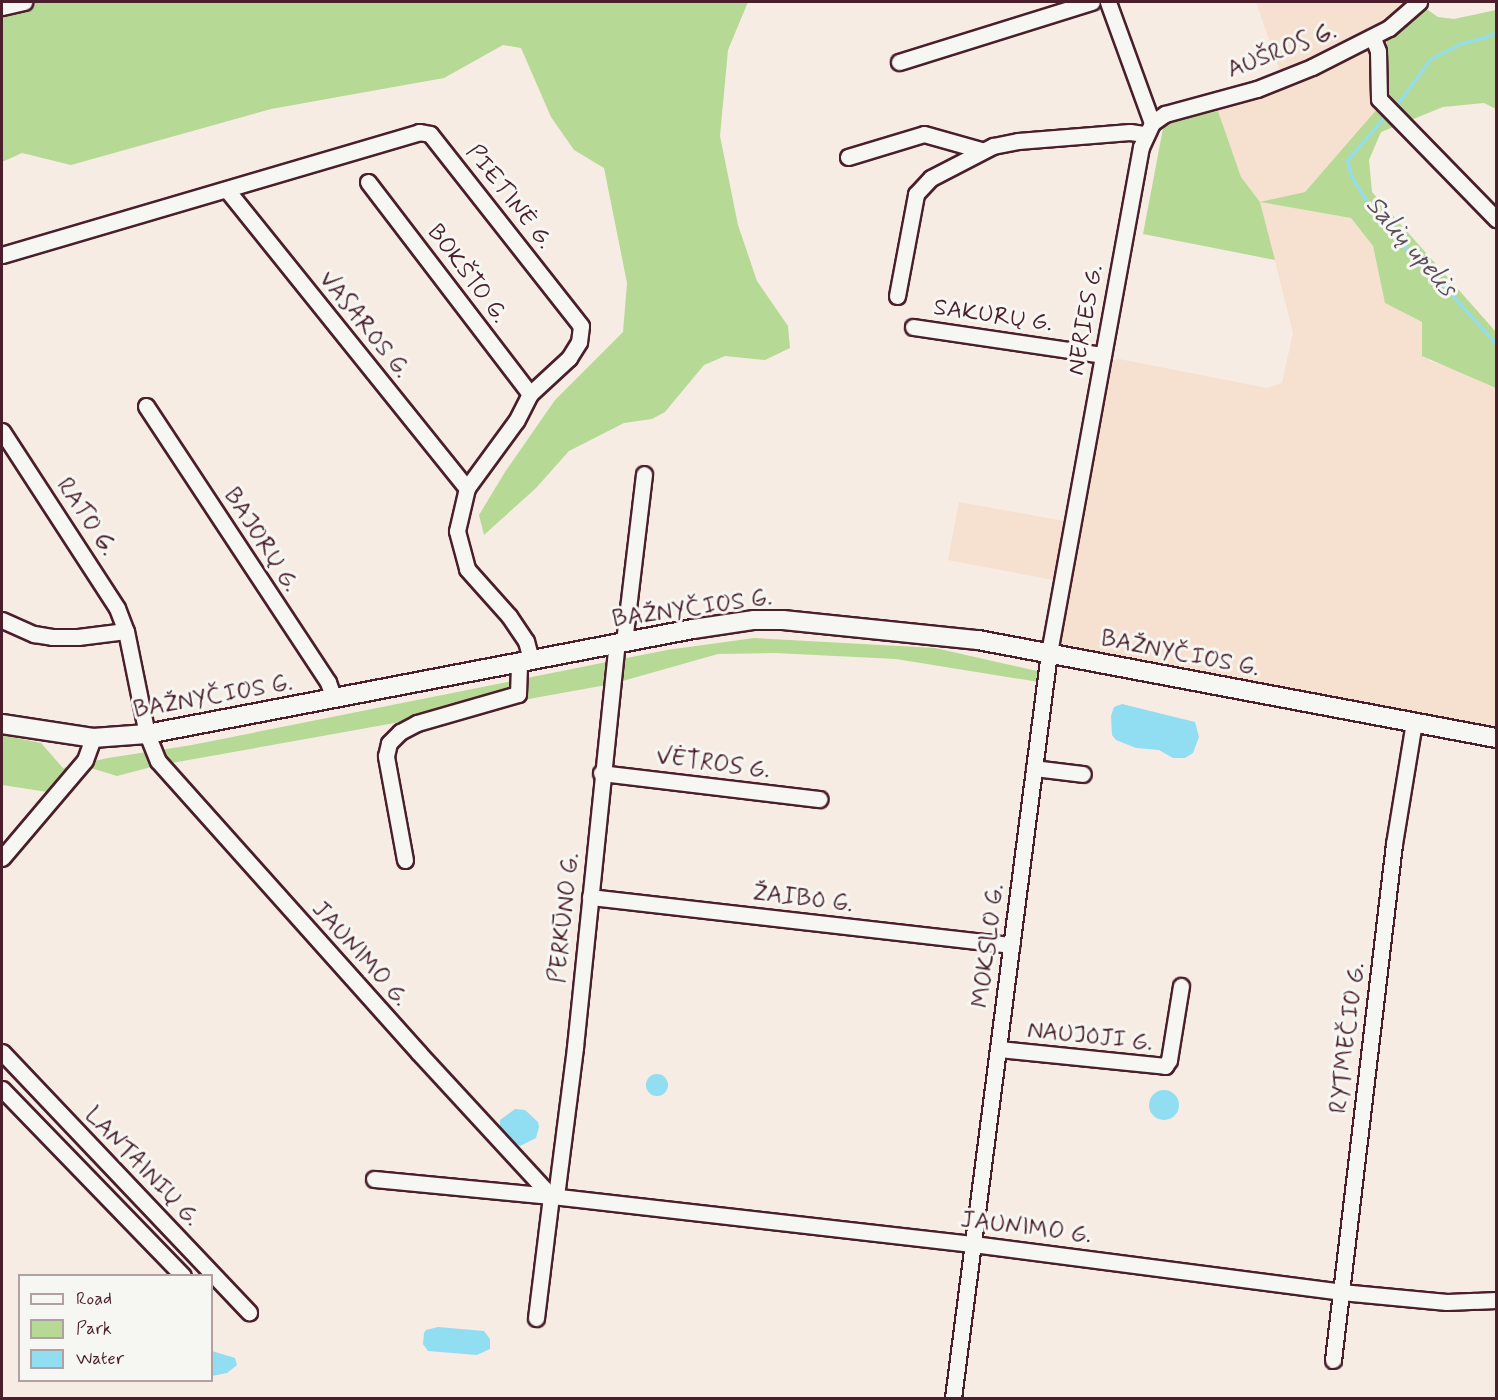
<!DOCTYPE html>
<meta charset="utf-8">
<style>
body{margin:0}
#map{position:relative;width:1498px;height:1400px;overflow:hidden;background:#f6ece3;font-family:Mynerve,sans-serif}
div>[style]{position:absolute}
.built>*{inset:0;background:#f6e0d0}
.green>*{inset:0;background:#b6da95}
.water>*{inset:0;background:#91ddf1}
.round{border-radius:50%}
.stream>*{height:3px;margin:-1.5px;padding:0 1.5px;transform-origin:1.5px;border-radius:1.5px;background:#91ddf1}
.roads{filter:drop-shadow(2px 0 #4a1f2b) drop-shadow(-2px 0 #4a1f2b) drop-shadow(0 2px #4a1f2b) drop-shadow(0 -2px #4a1f2b)}
.minor>*{height:15px;margin:-7.5px;padding:0 7.5px;transform-origin:7.5px;border-radius:7.5px;background:#f6f6f2}
.major>*{height:18px;margin:-9px;padding:0 9px;transform-origin:9px;border-radius:9px;background:#f6f6f2}
span{translate:-50% -50%;white-space:nowrap;text-align:center;line-height:1.15;-webkit-text-stroke:6px #f6f6f2;paint-order:stroke}
.street-label{font-size:24px;color:#4a1f2b}
.water-label{font-size:26px;color:#5c4e5c;font-style:italic}
.frame{position:absolute;inset:0;border:3px solid #4a1f2b;pointer-events:none}
.legend{position:absolute;left:18px;top:1274px;width:195px;height:108px;box-sizing:border-box;background:#f6f6f2;border:2px solid #b1a0a2;margin:0;padding:8px 10px;list-style:none;font-size:18px;color:#4a1f2b}
.legend li{display:flex;align-items:center;gap:12px;height:30px}
.legend b{width:30px;border:2px solid #b1a0a2}
</style>
<div id="map">
<div class="built">
<i style="clip-path:polygon(1256px 2px,1428px 2px,1425px 8px,1406px 26px,1387px 41px,1384px 101px,1305px 192px,1262px 202px,1351px 218px,1373px 246px,1385px 303px,1422px 322px,1429px 361px,1459px 370px,1496px 388px,1496px 731px,1042px 640px,1053px 580px,948px 560px,959px 502px,1064px 521px,1095px 363px,1119px 359px,1267px 388px,1282px 383px,1293px 333px,1260px 202px,1241px 177px,1218px 111px,1263px 80px,1281px 74px)"></i>
</div>
<div class="green">
<i style="clip-path:polygon(37px 2px,748px 2px,728px 50px,720px 136px,738px 225px,757px 281px,788px 326px,790px 348px,765px 360px,725px 356px,704px 365px,665px 412px,652px 419px,624px 423px,569px 451px,536px 488px,484px 535px,479px 515px,505px 472px,555px 400px,623px 332px,627px 283px,604px 168px,574px 150px,551px 117px,521px 48px,503px 45px,444px 78px,271px 109px,71px 165px,22px 153px,2px 162px,2px 10px)"></i>
<i style="clip-path:polygon(1425px 8px,1438px 17px,1454px 19px,1496px 10px,1496px 109px,1484px 103px,1443px 107px,1381px 132px,1369px 160px,1372px 192px,1496px 332px,1496px 388px,1422px 356px,1422px 322px,1385px 303px,1373px 246px,1351px 218px,1260px 202px,1275px 260px,1143px 234px,1164px 123px,1218px 111px,1241px 177px,1260px 202px,1305px 192px,1384px 101px,1387px 40px)"></i>
<i style="clip-path:polygon(754px 638px,935px 648px,1046px 673px,1045px 683px,896px 659px,775px 653px,718px 654px,612px 684px,155px 766px,117px 776px,91px 768px,67px 795px,2px 785px,2px 735px,41px 743px,63px 768px,108px 758px,192px 745px,667px 650px)"></i>
</div>
<div class="water">
<i style="clip-path:polygon(1122px 704px,1195px 722px,1199px 737px,1193px 753px,1185px 758px,1173px 758px,1159px 750px,1136px 748px,1116px 740px,1112px 735px,1111px 716px,1114px 707px)"></i>
<i class="round" style="left:646px;top:1074px;width:22px;height:22px"></i>
<i class="round" style="left:1149px;top:1090px;width:30px;height:30px"></i>
<i style="clip-path:polygon(515px 1109px,525px 1110px,538px 1122px,539px 1127px,536px 1138px,520px 1146px,509px 1140px,500px 1128px,500px 1120px)"></i>
<i style="clip-path:polygon(438px 1327px,484px 1331px,490px 1339px,490px 1349px,477px 1355px,428px 1351px,423px 1344px,424px 1333px,426px 1330px)"></i>
<i style="clip-path:polygon(212px 1351px,235px 1358px,237px 1365px,227px 1373px,212px 1376px)"></i>
</div>
<div class="stream">
<i style="left:1395px;top:107px;width:59px;rotate:-53.9deg"></i>
<i style="left:1430px;top:59px;width:33px;rotate:-27deg"></i>
<i style="left:1459px;top:44px;width:28px;rotate:-15deg"></i>
<i style="left:1486px;top:37px;width:11px;rotate:-27deg"></i>
<i style="left:1384px;top:117px;width:57px;rotate:130.7deg"></i>
<i style="left:1347px;top:160px;width:16px;rotate:76deg"></i>
<i style="left:1351px;top:176px;width:36px;rotate:58deg"></i>
<i style="left:1370px;top:206px;width:26px;rotate:40deg"></i>
<i style="left:1390px;top:223px;width:45px;rotate:56.7deg"></i>
<i style="left:1415px;top:261px;width:22px;rotate:36deg"></i>
<i style="left:1433px;top:274px;width:94px;rotate:48deg"></i>
</div>
<div class="roads">
<div class="minor">
<i style="left:2px;top:7px;width:23px;rotate:-13deg"></i>
<i style="left:1373px;top:38px;width:14px;rotate:69deg"></i>
<i style="left:1378px;top:51px;width:48px;rotate:88.8deg"></i>
<i style="left:1379px;top:99px;width:168px;rotate:45.7deg"></i>
<i style="left:899px;top:62px;width:202px;rotate:-17.3deg"></i>
<i style="left:1152px;top:123px;width:16px;rotate:-35deg"></i>
<i style="left:1165px;top:114px;width:95px;rotate:-15.2deg"></i>
<i style="left:1257px;top:89px;width:59px;rotate:-21.8deg"></i>
<i style="left:1312px;top:67px;width:86px;rotate:-26.9deg"></i>
<i style="left:1389px;top:28px;width:40px;rotate:-41deg"></i>
<i style="left:848px;top:157px;width:79px;rotate:-16.8deg"></i>
<i style="left:924px;top:134px;width:59px;rotate:15.7deg"></i>
<i style="left:368px;top:182px;width:267px;rotate:52.6deg"></i>
<i style="left:227px;top:190px;width:383px;rotate:51.2deg"></i>
<i style="left:2px;top:255px;width:435px;rotate:-16.4deg"></i>
<i style="left:419px;top:132px;width:11px;rotate:10deg"></i>
<i style="left:430px;top:134px;width:244px;rotate:51.8deg"></i>
<i style="left:581px;top:326px;width:16px;rotate:97deg"></i>
<i style="left:579px;top:342px;width:19px;rotate:122deg"></i>
<i style="left:569px;top:358px;width:53px;rotate:137.3deg"></i>
<i style="left:530px;top:394px;width:30px;rotate:117deg"></i>
<i style="left:516px;top:421px;width:83px;rotate:126.2deg"></i>
<i style="left:467px;top:488px;width:44px;rotate:103.1deg"></i>
<i style="left:457px;top:531px;width:39px;rotate:75deg"></i>
<i style="left:467px;top:569px;width:63px;rotate:48.2deg"></i>
<i style="left:509px;top:616px;width:30px;rotate:56deg"></i>
<i style="left:526px;top:641px;width:20px;rotate:75deg"></i>
<i style="left:897px;top:296px;width:104px;rotate:-79.4deg"></i>
<i style="left:916px;top:194px;width:22px;rotate:-47deg"></i>
<i style="left:931px;top:178px;width:70px;rotate:-27.3deg"></i>
<i style="left:993px;top:146px;width:25px;rotate:-11deg"></i>
<i style="left:1018px;top:141px;width:112px;rotate:-4.6deg"></i>
<i style="left:1130px;top:132px;width:15px;rotate:8deg"></i>
<i style="left:913px;top:327px;width:192px;rotate:8.4deg"></i>
<i style="left:146px;top:406px;width:331px;rotate:56.6deg"></i>
<i style="left:328px;top:682px;width:18px;rotate:71deg"></i>
<i style="left:2px;top:431px;width:211px;rotate:57deg"></i>
<i style="left:117px;top:608px;width:25px;rotate:69deg"></i>
<i style="left:126px;top:631px;width:105px;rotate:78.5deg"></i>
<i style="left:147px;top:734px;width:29px;rotate:68deg"></i>
<i style="left:158px;top:761px;width:392px;rotate:48.2deg"></i>
<i style="left:419px;top:1053px;width:195px;rotate:47.3deg"></i>
<i style="left:551px;top:1196px;width:123px;rotate:97deg"></i>
<i style="left:2px;top:620px;width:35px;rotate:24deg"></i>
<i style="left:34px;top:634px;width:18px;rotate:9deg"></i>
<i style="left:52px;top:637px;width:26px"></i>
<i style="left:78px;top:637px;width:48px;rotate:-7.1deg"></i>
<i style="left:624px;top:642px;width:169px;rotate:-83.2deg"></i>
<i style="left:1034px;top:768px;width:49px;rotate:7deg"></i>
<i style="left:601px;top:773px;width:220px;rotate:6.8deg"></i>
<i style="left:2px;top:858px;width:128px;rotate:-49.7deg"></i>
<i style="left:85px;top:760px;width:23px;rotate:-70deg"></i>
<i style="left:405px;top:860px;width:106px;rotate:-100.4deg"></i>
<i style="left:386px;top:756px;width:13px;rotate:-77deg"></i>
<i style="left:389px;top:743px;width:16px;rotate:-45deg"></i>
<i style="left:400px;top:732px;width:19px;rotate:-28deg"></i>
<i style="left:417px;top:723px;width:105px;rotate:-16deg"></i>
<i style="left:518px;top:694px;width:32px;rotate:-88deg"></i>
<i style="left:590px;top:897px;width:424px;rotate:6.5deg"></i>
<i style="left:999px;top:1049px;width:167px;rotate:5.8deg"></i>
<i style="left:1165px;top:1066px;width:7px;rotate:-56deg"></i>
<i style="left:1169px;top:1060px;width:75px;rotate:-80.8deg"></i>
<i style="left:2px;top:1052px;width:359px;rotate:46.5deg"></i>
<i style="left:2px;top:1089px;width:260px;rotate:45.9deg"></i>
<i style="left:374px;top:1179px;width:178px;rotate:5.5deg"></i>
<i style="left:551px;top:1196px;width:425px;rotate:6.5deg"></i>
<i style="left:973px;top:1244px;width:371px;rotate:7.4deg"></i>
<i style="left:1341px;top:1292px;width:106px;rotate:5.4deg"></i>
<i style="left:1447px;top:1302px;width:49px;rotate:-2.3deg"></i>
<i style="left:556px;top:1196px;width:150px;rotate:-82.7deg"></i>
<i style="left:575px;top:1047px;width:406px;rotate:-84.1deg"></i>
<i style="left:1333px;top:1360px;width:520px;rotate:-83.26deg"></i>
<i style="left:1394px;top:844px;width:124px;rotate:-80.7deg"></i>
<i style="left:953px;top:1398px;width:751px;rotate:-82.66deg"></i>
<i style="left:1049px;top:653px;width:514px;rotate:-79.7deg"></i>
<i style="left:1141px;top:147px;width:26px;rotate:-65deg"></i>
<i style="left:1152px;top:123px;width:129px;rotate:-110deg"></i>
</div>
<div class="major">
<i style="left:2px;top:724px;width:92px;rotate:8.7deg"></i>
<i style="left:93px;top:738px;width:54px;rotate:-4.2deg"></i>
<i style="left:147px;top:734px;width:556px;rotate:-10.89deg"></i>
<i style="left:693px;top:629px;width:62px;rotate:-8.4deg"></i>
<i style="left:754px;top:620px;width:29px"></i>
<i style="left:783px;top:620px;width:196px;rotate:5.9deg"></i>
<i style="left:978px;top:640px;width:527px;rotate:10.71deg"></i>
</div>
</div>
<div class="street-label">
<span style="left:1282px;top:51px;rotate:-21deg">AUŠROS G.</span>
<span style="left:509px;top:197px;rotate:52deg">PIETINĖ G.</span>
<span style="left:467px;top:274px;rotate:53deg">BOKŠTO G.</span>
<span style="left:993px;top:316px;rotate:8deg">SAKURŲ G.</span>
<span style="left:1086px;top:320px;rotate:-80deg">NERIES G.</span>
<span style="left:364px;top:325px;rotate:51deg">VASAROS G.</span>
<span style="left:86px;top:517px;rotate:56deg">RATO G.</span>
<span style="left:261px;top:540px;rotate:57deg">BAJORŲ G.</span>
<span style="left:692px;top:609px;rotate:-8deg">BAŽNYČIOS G.</span>
<span style="left:1180px;top:654px;rotate:11deg">BAŽNYČIOS G.</span>
<span style="left:213px;top:697px;rotate:-10deg">BAŽNYČIOS G.</span>
<span style="left:713px;top:764px;rotate:7deg">VĖTROS G.</span>
<span style="left:803px;top:899px;rotate:7deg">ŽAIBO G.</span>
<span style="left:565px;top:918px;rotate:-84deg">PERKŪNO G.</span>
<span style="left:989px;top:946px;rotate:-83deg">MOKSLO G.</span>
<span style="left:360px;top:954px;rotate:48deg">JAUNIMO G.</span>
<span style="left:1090px;top:1037px;rotate:6deg">NAUJOJI G.</span>
<span style="left:1348px;top:1038px;rotate:-83deg">RYTMEČIO G.</span>
<span style="left:142px;top:1167px;rotate:46deg">LANTAINIŲ G.</span>
<span style="left:1026px;top:1228px;rotate:7deg">JAUNIMO G.</span>
</div>
<div class="water-label">
<span style="left:1410px;top:247px;rotate:49deg">Salių upelis</span>
</div>
<div class="frame"></div>
<ul class="legend">
<li><b style="height:8px;background:#f6f6f2"></b>Road</li>
<li><b style="height:16px;background:#b6da95"></b>Park</li>
<li><b style="height:16px;background:#91ddf1"></b>Water</li>
</ul>
</div>
